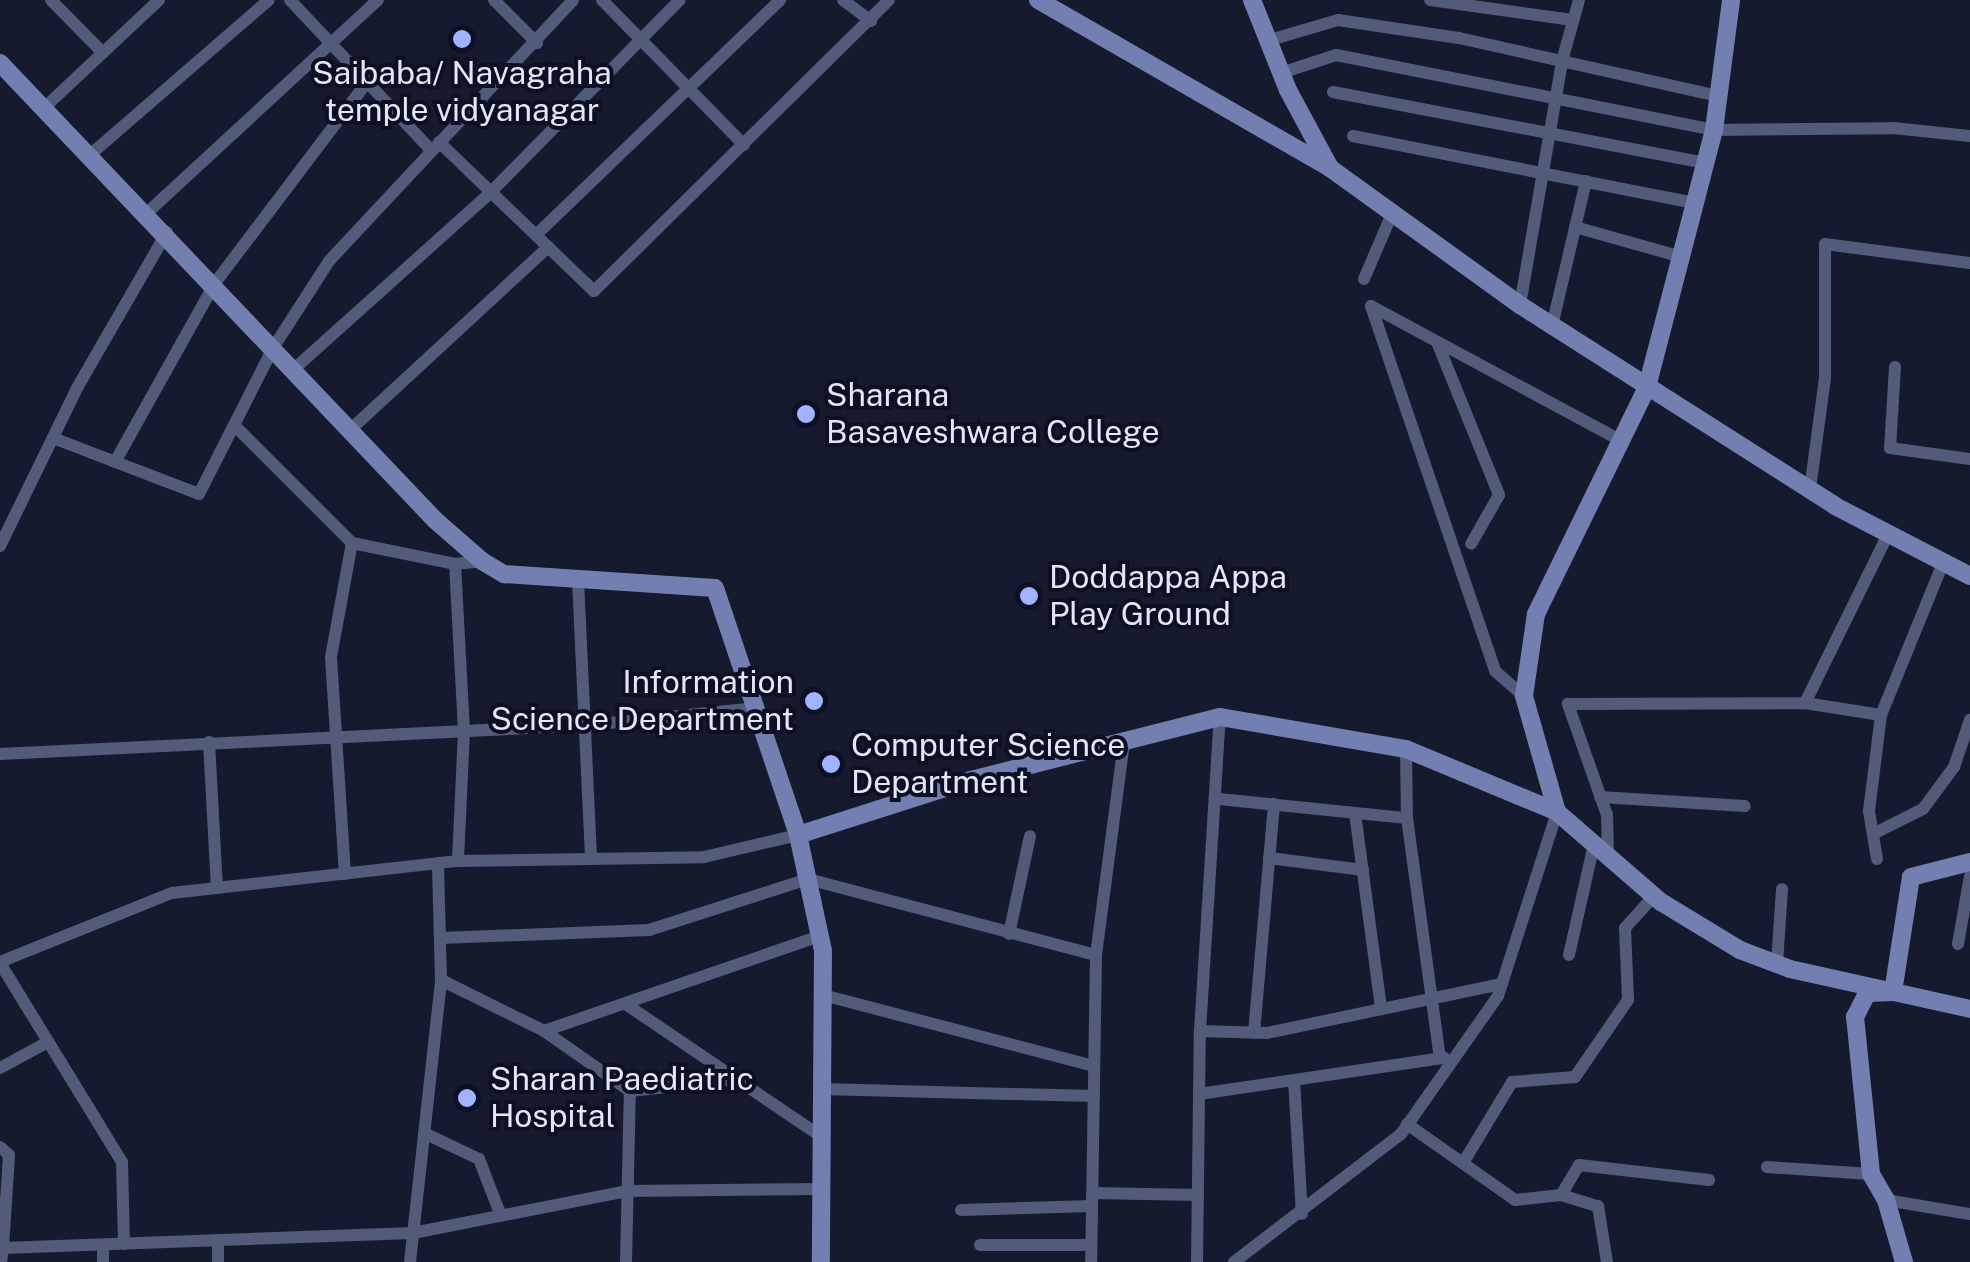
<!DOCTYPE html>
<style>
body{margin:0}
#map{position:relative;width:1970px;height:1262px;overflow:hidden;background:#151a2e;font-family:"Public Sans",sans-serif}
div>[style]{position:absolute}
.street>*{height:12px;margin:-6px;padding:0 6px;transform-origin:6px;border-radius:6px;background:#535b7a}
.secondary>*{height:18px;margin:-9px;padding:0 9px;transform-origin:9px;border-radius:9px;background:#737fb1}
.dots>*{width:28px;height:28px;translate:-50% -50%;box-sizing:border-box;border:5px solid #0d1024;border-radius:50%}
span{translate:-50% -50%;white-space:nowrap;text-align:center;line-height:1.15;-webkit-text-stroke:8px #0d1024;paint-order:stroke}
.poi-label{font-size:32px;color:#e2e6f5}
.left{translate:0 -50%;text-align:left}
.right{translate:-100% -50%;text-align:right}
</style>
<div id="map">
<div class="street">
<i style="left:51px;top:0;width:74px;rotate:45.5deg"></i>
<i style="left:290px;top:0;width:206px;rotate:46.8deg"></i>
<i style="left:494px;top:0;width:61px;rotate:45deg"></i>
<i style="left:602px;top:0;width:203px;rotate:45.6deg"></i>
<i style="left:843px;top:0;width:35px;rotate:37deg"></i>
<i style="left:1430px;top:0;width:144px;rotate:8deg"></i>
<i style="left:1267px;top:41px;width:74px;rotate:-16.5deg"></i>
<i style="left:1338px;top:20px;width:122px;rotate:8.5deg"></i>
<i style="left:1459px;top:38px;width:266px;rotate:12.6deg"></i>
<i style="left:1281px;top:73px;width:58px;rotate:-18.1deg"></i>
<i style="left:1336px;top:55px;width:385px;rotate:11.2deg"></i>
<i style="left:1714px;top:130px;width:179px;rotate:-0.6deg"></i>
<i style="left:1893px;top:128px;width:77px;rotate:5.9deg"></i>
<i style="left:1333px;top:92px;width:379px;rotate:10.8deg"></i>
<i style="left:44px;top:108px;width:158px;rotate:-43.2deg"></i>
<i style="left:1353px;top:136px;width:348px;rotate:11.1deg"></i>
<i style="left:439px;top:142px;width:215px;rotate:43.9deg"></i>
<i style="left:594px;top:291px;width:414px;rotate:-44.6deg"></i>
<i style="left:91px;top:154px;width:235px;rotate:-40.9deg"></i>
<i style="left:148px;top:212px;width:313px;rotate:-42.7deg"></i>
<i style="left:1575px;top:227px;width:111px;rotate:15.7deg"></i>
<i style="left:536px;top:235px;width:339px;rotate:-43.9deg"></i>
<i style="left:1364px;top:279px;width:69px;rotate:-66.8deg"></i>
<i style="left:1520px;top:305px;width:248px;rotate:-80.2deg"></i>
<i style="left:1562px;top:61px;width:63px;rotate:-74.4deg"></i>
<i style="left:1371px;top:306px;width:385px;rotate:71.2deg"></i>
<i style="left:1495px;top:671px;width:38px;rotate:41deg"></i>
<i style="left:1371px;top:306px;width:285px;rotate:28.3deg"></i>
<i style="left:1552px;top:326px;width:149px;rotate:-76.8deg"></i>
<i style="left:1437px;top:342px;width:165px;rotate:67.9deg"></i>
<i style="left:1499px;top:495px;width:56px;rotate:119.7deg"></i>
<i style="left:1895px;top:367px;width:81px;rotate:93.5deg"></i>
<i style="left:1890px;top:448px;width:81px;rotate:7.8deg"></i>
<i style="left:294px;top:369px;width:265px;rotate:-41.9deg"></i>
<i style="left:491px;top:192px;width:269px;rotate:-45.5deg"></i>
<i style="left:236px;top:427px;width:164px;rotate:45deg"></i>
<i style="left:352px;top:543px;width:105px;rotate:11.5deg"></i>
<i style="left:455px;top:564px;width:27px;rotate:-6deg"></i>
<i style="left:350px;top:430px;width:270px;rotate:-42.7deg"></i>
<i style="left:53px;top:438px;width:156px;rotate:21deg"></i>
<i style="left:199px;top:494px;width:164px;rotate:-63.1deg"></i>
<i style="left:273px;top:348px;width:103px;rotate:-57.2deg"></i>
<i style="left:329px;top:261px;width:357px;rotate:-46.9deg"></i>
<i style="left:115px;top:462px;width:205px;rotate:-60.8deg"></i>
<i style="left:215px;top:283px;width:252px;rotate:-52.9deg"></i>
<i style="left:1810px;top:489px;width:112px;rotate:-82.3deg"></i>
<i style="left:1825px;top:378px;width:134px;rotate:-90deg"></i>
<i style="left:1825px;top:244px;width:146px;rotate:7.5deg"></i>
<i style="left:0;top:546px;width:176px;rotate:-64deg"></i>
<i style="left:77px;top:388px;width:180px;rotate:-60deg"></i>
<i style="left:455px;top:564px;width:168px;rotate:86.9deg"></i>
<i style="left:464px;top:732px;width:129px;rotate:92.7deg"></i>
<i style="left:578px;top:581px;width:278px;rotate:87.3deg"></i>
<i style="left:1805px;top:703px;width:186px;rotate:-63.8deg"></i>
<i style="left:209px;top:742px;width:146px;rotate:86.9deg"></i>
<i style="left:1406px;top:749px;width:69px;rotate:89.2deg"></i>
<i style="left:1407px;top:818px;width:242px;rotate:82.2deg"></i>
<i style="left:0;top:754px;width:590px;rotate:-2.82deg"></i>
<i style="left:589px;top:725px;width:169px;rotate:-5.8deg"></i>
<i style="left:1600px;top:797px;width:145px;rotate:3.6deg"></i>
<i style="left:1219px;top:799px;width:189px;rotate:5.8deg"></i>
<i style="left:1355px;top:813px;width:198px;rotate:82.4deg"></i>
<i style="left:1873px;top:834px;width:56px;rotate:-26.6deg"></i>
<i style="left:1923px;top:809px;width:52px;rotate:-53.6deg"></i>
<i style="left:1954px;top:767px;width:50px;rotate:-71.2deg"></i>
<i style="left:1608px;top:856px;width:41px;rotate:-91.4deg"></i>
<i style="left:1607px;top:815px;width:118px;rotate:-109.4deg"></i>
<i style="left:1568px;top:704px;width:237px;rotate:-0.2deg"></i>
<i style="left:1805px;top:703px;width:77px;rotate:9deg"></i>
<i style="left:1881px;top:715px;width:164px;rotate:-67.8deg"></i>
<i style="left:1269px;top:858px;width:95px;rotate:7.3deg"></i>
<i style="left:1877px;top:859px;width:49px;rotate:-99.5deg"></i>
<i style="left:1869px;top:811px;width:97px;rotate:-82.9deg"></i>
<i style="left:345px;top:874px;width:217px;rotate:-93.7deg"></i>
<i style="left:331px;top:657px;width:116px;rotate:-79.6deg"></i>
<i style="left:1009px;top:934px;width:100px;rotate:-77.9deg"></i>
<i style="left:440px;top:938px;width:209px;rotate:-2.2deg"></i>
<i style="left:649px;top:930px;width:167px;rotate:-17.8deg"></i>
<i style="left:808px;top:879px;width:298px;rotate:14.8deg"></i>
<i style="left:1096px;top:955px;width:307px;rotate:90.9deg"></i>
<i style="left:1958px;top:944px;width:69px;rotate:-80deg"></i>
<i style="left:1096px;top:955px;width:216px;rotate:-82.5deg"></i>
<i style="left:1569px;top:955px;width:114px;rotate:-77.3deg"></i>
<i style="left:0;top:962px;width:185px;rotate:-21.9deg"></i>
<i style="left:172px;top:893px;width:288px;rotate:-6.4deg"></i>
<i style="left:458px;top:861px;width:246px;rotate:-0.9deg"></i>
<i style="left:704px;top:857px;width:97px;rotate:-13.2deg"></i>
<i style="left:0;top:963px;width:233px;rotate:58.5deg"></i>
<i style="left:122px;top:1162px;width:82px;rotate:88.6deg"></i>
<i style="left:1777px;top:963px;width:74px;rotate:-86.1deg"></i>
<i style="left:441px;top:980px;width:115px;rotate:26.3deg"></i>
<i style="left:823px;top:995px;width:280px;rotate:14.7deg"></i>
<i style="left:627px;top:1005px;width:235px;rotate:34.1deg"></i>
<i style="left:1200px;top:1031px;width:67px;rotate:1.7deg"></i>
<i style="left:1267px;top:1033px;width:240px;rotate:-11.8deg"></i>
<i style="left:1254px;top:1033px;width:230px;rotate:-85deg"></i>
<i style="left:0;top:1068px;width:55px;rotate:-28.4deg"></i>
<i style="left:1294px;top:1080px;width:134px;rotate:86.6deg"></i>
<i style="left:822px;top:1089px;width:272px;rotate:1.5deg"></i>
<i style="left:630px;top:1091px;width:103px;rotate:-6.2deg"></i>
<i style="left:1199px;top:1094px;width:248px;rotate:-8.4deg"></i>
<i style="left:1407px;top:1124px;width:132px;rotate:35.1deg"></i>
<i style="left:1515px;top:1200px;width:46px;rotate:-6.2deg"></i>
<i style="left:1561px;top:1195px;width:35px;rotate:-59deg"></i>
<i style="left:1579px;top:1165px;width:131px;rotate:6.6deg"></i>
<i style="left:424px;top:1133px;width:61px;rotate:25.3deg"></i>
<i style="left:479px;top:1159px;width:61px;rotate:68.9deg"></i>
<i style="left:0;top:1147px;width:12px;rotate:42deg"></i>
<i style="left:9px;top:1155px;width:93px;rotate:93.7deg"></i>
<i style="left:1463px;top:1163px;width:95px;rotate:-58.8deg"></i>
<i style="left:1512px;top:1082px;width:63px;rotate:-4.5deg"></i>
<i style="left:1575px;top:1077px;width:93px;rotate:-55.5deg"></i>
<i style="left:1628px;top:1000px;width:72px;rotate:-92.4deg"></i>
<i style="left:1625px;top:928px;width:43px;rotate:-47.8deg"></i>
<i style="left:1767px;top:1167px;width:104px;rotate:3.9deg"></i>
<i style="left:1092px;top:1193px;width:106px;rotate:1.1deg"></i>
<i style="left:1561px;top:1195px;width:39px;rotate:17deg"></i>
<i style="left:1598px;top:1206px;width:57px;rotate:80.9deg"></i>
<i style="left:1886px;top:1200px;width:85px;rotate:9.5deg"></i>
<i style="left:961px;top:1210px;width:131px;rotate:-1.7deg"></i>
<i style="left:218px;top:1240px;width:22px;rotate:90deg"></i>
<i style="left:980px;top:1245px;width:111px"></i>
<i style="left:1px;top:1262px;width:14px;rotate:-82deg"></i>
<i style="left:3px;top:1248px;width:410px;rotate:-2.1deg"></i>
<i style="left:413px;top:1233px;width:219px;rotate:-11.1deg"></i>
<i style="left:628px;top:1191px;width:193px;rotate:-0.6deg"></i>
<i style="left:103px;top:1262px;width:17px;rotate:-90deg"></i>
<i style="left:410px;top:1262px;width:284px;rotate:-83.7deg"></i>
<i style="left:441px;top:980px;width:117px;rotate:-91.5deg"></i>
<i style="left:626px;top:1262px;width:171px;rotate:-88.7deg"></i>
<i style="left:630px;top:1091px;width:105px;rotate:-145.1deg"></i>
<i style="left:544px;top:1031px;width:292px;rotate:-19deg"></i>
<i style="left:1197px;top:1262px;width:231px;rotate:-89.3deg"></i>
<i style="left:1200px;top:1031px;width:315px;rotate:-86.4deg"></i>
<i style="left:1234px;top:1262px;width:210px;rotate:-37.5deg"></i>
<i style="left:1401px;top:1134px;width:169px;rotate:-54.9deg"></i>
<i style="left:1498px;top:996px;width:193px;rotate:-72.2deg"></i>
</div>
<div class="secondary">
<i style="left:1038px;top:0;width:337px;rotate:29.9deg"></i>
<i style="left:1330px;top:168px;width:234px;rotate:35.8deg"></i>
<i style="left:1520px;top:305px;width:374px;rotate:32.5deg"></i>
<i style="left:1835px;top:506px;width:152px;rotate:27.4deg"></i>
<i style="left:1252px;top:0;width:97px;rotate:68.2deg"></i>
<i style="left:1288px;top:90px;width:89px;rotate:61.7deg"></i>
<i style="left:0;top:63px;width:631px;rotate:46.41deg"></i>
<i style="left:435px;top:520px;width:62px;rotate:41.1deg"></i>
<i style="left:482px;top:561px;width:26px;rotate:31deg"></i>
<i style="left:504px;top:574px;width:211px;rotate:3.8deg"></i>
<i style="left:715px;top:588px;width:261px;rotate:71.4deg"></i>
<i style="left:798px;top:835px;width:119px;rotate:77.8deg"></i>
<i style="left:823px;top:951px;width:311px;rotate:90.4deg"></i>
<i style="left:1557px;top:812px;width:121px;rotate:-105.9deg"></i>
<i style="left:1524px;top:696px;width:83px;rotate:-81.7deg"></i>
<i style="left:1536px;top:614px;width:253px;rotate:-63.9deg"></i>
<i style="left:1647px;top:387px;width:266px;rotate:-75.4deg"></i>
<i style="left:1714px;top:130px;width:131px;rotate:-82.5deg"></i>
<i style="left:798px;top:835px;width:177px;rotate:-17.7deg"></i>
<i style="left:967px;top:781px;width:261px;rotate:-14.2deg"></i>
<i style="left:1220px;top:717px;width:189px;rotate:9.8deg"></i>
<i style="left:1406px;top:749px;width:164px;rotate:22.6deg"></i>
<i style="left:1557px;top:812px;width:138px;rotate:40.9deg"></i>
<i style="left:1661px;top:902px;width:92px;rotate:31.3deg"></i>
<i style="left:1740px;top:950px;width:53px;rotate:20.8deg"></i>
<i style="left:1790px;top:969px;width:184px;rotate:12.5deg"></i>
<i style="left:1904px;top:1262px;width:65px;rotate:-106.2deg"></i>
<i style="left:1886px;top:1200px;width:30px;rotate:-120deg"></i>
<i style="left:1871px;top:1174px;width:158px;rotate:-95.8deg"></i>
<i style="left:1855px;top:1017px;width:27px;rotate:-63deg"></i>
<i style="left:1867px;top:993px;width:26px;rotate:-2deg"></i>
<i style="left:1893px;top:992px;width:116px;rotate:-81.1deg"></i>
<i style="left:1911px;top:877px;width:61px;rotate:-14.3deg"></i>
</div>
<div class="dots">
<i style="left:462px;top:39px;background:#a1b3fd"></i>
<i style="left:806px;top:414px;background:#a1b3fd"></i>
<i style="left:1029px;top:596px;background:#a1b3fd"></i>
<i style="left:814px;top:701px;background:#a1b3fd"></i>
<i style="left:831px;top:764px;background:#a1b3fd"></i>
<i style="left:467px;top:1098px;background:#a1b3fd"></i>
</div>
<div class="poi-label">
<span style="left:462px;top:92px">Saibaba/ Navagraha<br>temple vidyanagar</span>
<span class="left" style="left:826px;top:414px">Sharana<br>Basaveshwara College</span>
<span class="left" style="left:1049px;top:596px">Doddappa Appa<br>Play Ground</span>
<span class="right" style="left:794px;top:701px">Information<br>Science Department</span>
<span class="left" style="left:851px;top:764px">Computer Science<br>Department</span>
<span class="left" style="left:490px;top:1098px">Sharan Paediatric<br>Hospital</span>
</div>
</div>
